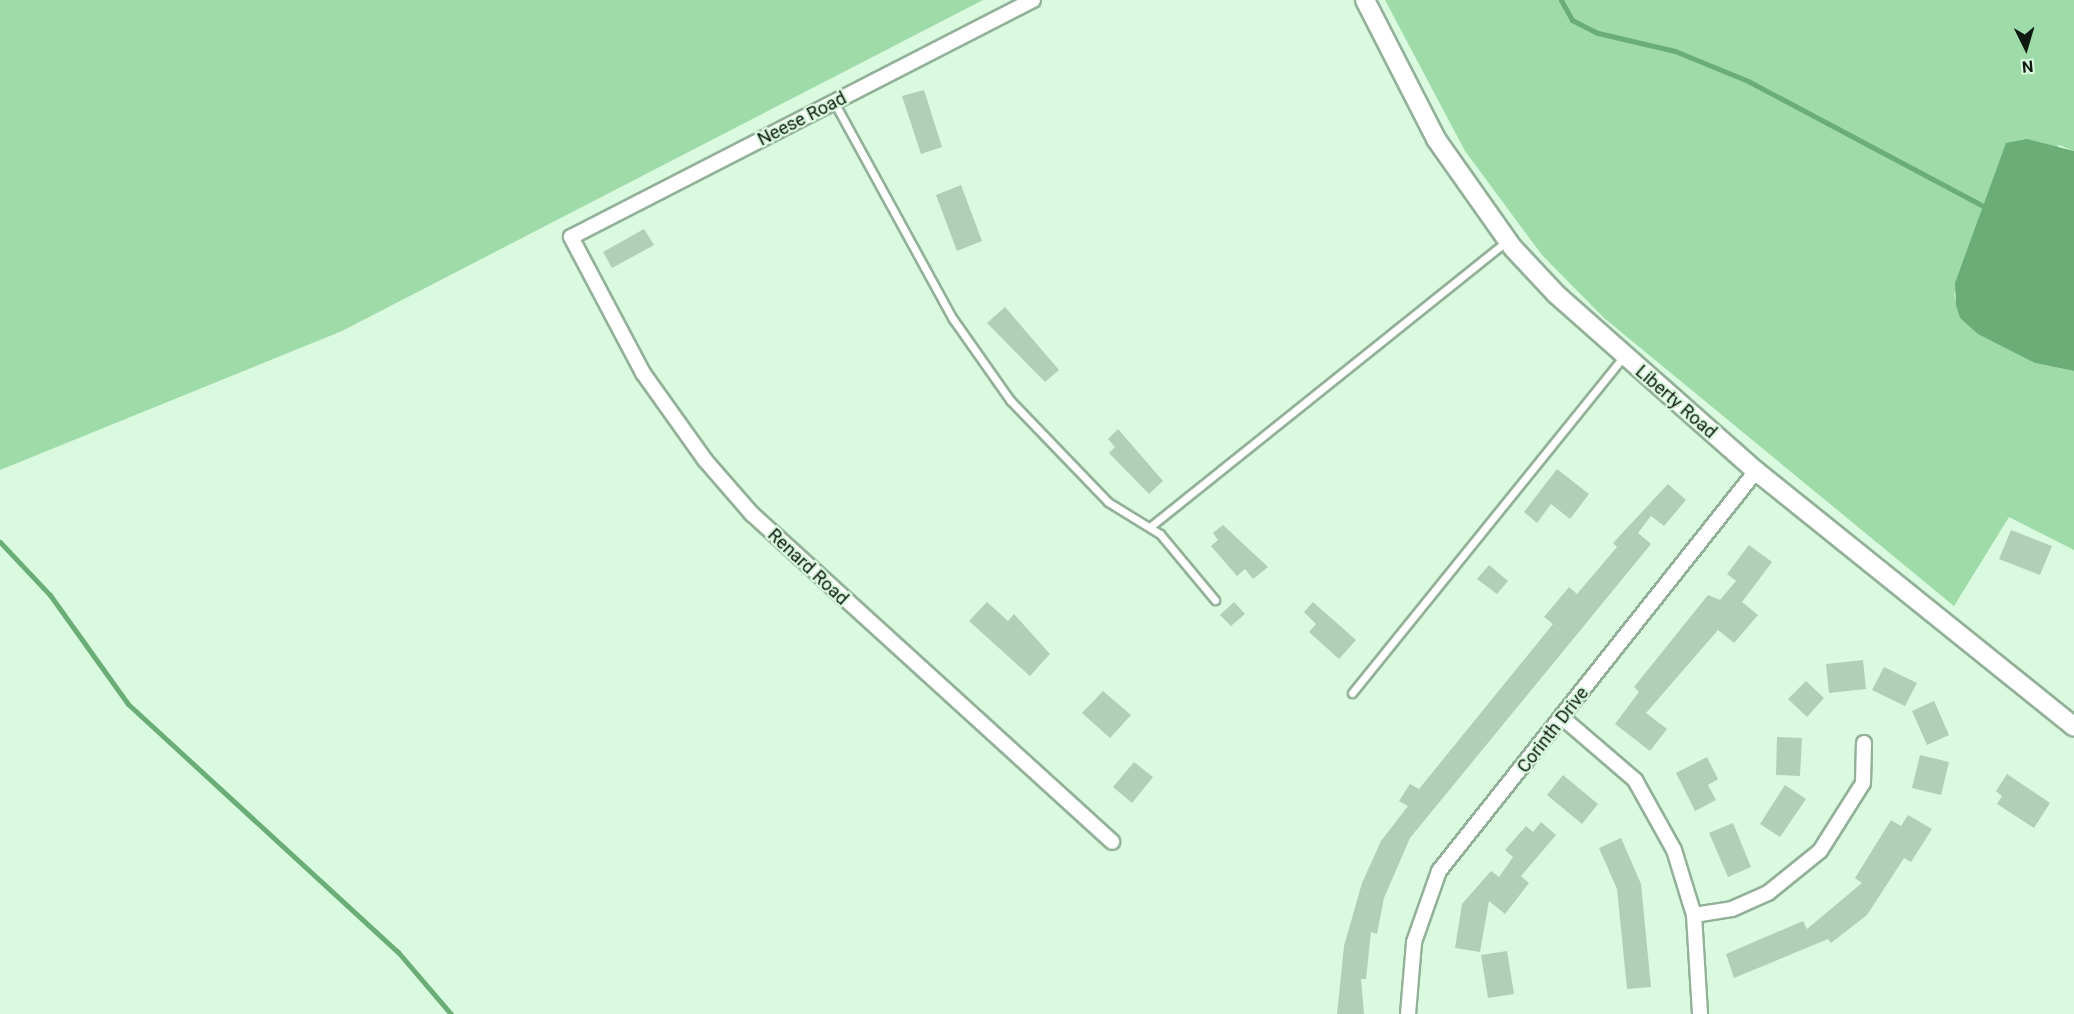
<!DOCTYPE html>
<style>
body{margin:0}
#map{position:relative;width:2074px;height:1014px;overflow:hidden;background:#dafadf;font-family:Roboto,sans-serif}
div>[style]{position:absolute}
.green>*{inset:0;background:#9fdaa9}
.water>*{inset:0;background:#6aad77}
.stream>*{height:5px;margin:-2.5px;padding:0 2.5px;transform-origin:2.5px;border-radius:2.5px;background:#6aad77}
.building>*{inset:0;background:#b0cfb4}
.roads{filter:drop-shadow(2px 0 #93b198) drop-shadow(-2px 0 #93b198) drop-shadow(0 2px #93b198) drop-shadow(0 -2px #93b198)}
.lane>*{height:7px;margin:-3.5px;padding:0 3.5px;transform-origin:3.5px;border-radius:3.5px;background:#fff}
.street>*{height:14px;margin:-7px;padding:0 7px;transform-origin:7px;border-radius:7px;background:#fff}
.secondary>*{height:18px;margin:-9px;padding:0 9px;transform-origin:9px;border-radius:9px;background:#fff}
span{translate:-50% -50%;white-space:nowrap;text-align:center;line-height:1.15;-webkit-text-stroke:4.5px #dafadf;paint-order:stroke}
.street-label{font-size:18px;color:#0e1910}
.north{position:absolute;left:1996px;top:18px;width:60px;height:60px;-webkit-text-stroke:4px #dafadf;paint-order:stroke;rotate:175deg;font-size:16px;font-weight:700;line-height:24px;text-align:center;color:#0e1910}
.north::after{content:'';display:block;margin:auto;width:21px;height:27px;background:#0e1910;clip-path:polygon(50% 0,100% 100%,50% 72%,0 100%)}
</style>
<div id="map">
<div class="green">
<i style="clip-path:polygon(0 0,983px 0,342px 331px,0 470px)"></i>
<i style="clip-path:polygon(1385px 0,2074px 0,2074px 151px,2059px 145px,1954px 294px,1960px 318px,2035px 363px,2074px 371px,2074px 550px,2009px 517px,1954px 606px,1604px 318px,1542px 255px,1465px 151px)"></i>
</div>
<div class="water">
<i style="clip-path:polygon(2027px 139px,2074px 151px,2074px 371px,2035px 363px,1978px 334px,1960px 318px,1956px 305px,1955px 283px,2006px 143px)"></i>
</div>
<div class="stream">
<i style="left:1561px;top:0;width:23px;rotate:61deg"></i>
<i style="left:1572px;top:20px;width:29px;rotate:27deg"></i>
<i style="left:1598px;top:33px;width:79px;rotate:13.2deg"></i>
<i style="left:1675px;top:51px;width:79px;rotate:22.3deg"></i>
<i style="left:1748px;top:81px;width:268px;rotate:28deg"></i>
<i style="left:0;top:542px;width:73px;rotate:46.7deg"></i>
<i style="left:50px;top:595px;width:134px;rotate:54.4deg"></i>
<i style="left:128px;top:704px;width:367px;rotate:42.6deg"></i>
<i style="left:398px;top:952px;width:82px;rotate:49.5deg"></i>
</div>
<div class="building">
<i style="clip-path:polygon(924px 90px,942px 147px,921px 154px,902px 96px)"></i>
<i style="clip-path:polygon(961px 185px,982px 241px,957px 251px,936px 195px)"></i>
<i style="clip-path:polygon(644px 229px,654px 245px,612px 268px,603px 252px)"></i>
<i style="clip-path:polygon(1005px 307px,1059px 370px,1045px 382px,987px 323px)"></i>
<i style="clip-path:polygon(1118px 429px,1163px 481px,1149px 494px,1109px 453px,1115px 447px,1108px 439px)"></i>
<i style="clip-path:polygon(1557px 469px,1589px 494px,1570px 519px,1551px 504px,1537px 523px,1524px 512px)"></i>
<i style="clip-path:polygon(1668px 484px,1686px 500px,1664px 526px,1651px 516px,1638px 533px,1651px 544px,1410px 838px,1384px 898px,1377px 934px,1371px 932px,1366px 979px,1361px 979px,1364px 1014px,1337px 1014px,1344px 946px,1362px 883px,1381px 841px,1408px 806px,1399px 801px,1410px 784px,1419px 789px,1553px 624px,1544px 617px,1569px 587px,1577px 594px,1617px 547px,1613px 543px)"></i>
<i style="clip-path:polygon(1223px 525px,1268px 567px,1253px 579px,1245px 569px,1237px 576px,1211px 546px,1218px 540px,1213px 533px)"></i>
<i style="clip-path:polygon(2011px 530px,2052px 546px,2040px 575px,1999px 559px)"></i>
<i style="clip-path:polygon(1749px 545px,1772px 562px,1742px 602px,1758px 615px,1734px 643px,1718px 630px,1646px 713px,1667px 729px,1650px 751px,1615px 724px,1639px 692px,1634px 687px,1708px 595px,1720px 600px,1736px 581px,1727px 574px)"></i>
<i style="clip-path:polygon(1489px 565px,1508px 581px,1497px 594px,1477px 579px)"></i>
<i style="clip-path:polygon(987px 602px,1008px 621px,1014px 614px,1050px 654px,1030px 676px,969px 621px)"></i>
<i style="clip-path:polygon(1234px 602px,1245px 614px,1231px 626px,1220px 615px)"></i>
<i style="clip-path:polygon(1313px 602px,1356px 640px,1339px 659px,1309px 632px,1316px 624px,1304px 612px)"></i>
<i style="clip-path:polygon(1863px 660px,1866px 689px,1829px 693px,1826px 664px)"></i>
<i style="clip-path:polygon(1884px 667px,1917px 683px,1905px 706px,1872px 690px)"></i>
<i style="clip-path:polygon(1806px 681px,1824px 698px,1807px 717px,1788px 699px)"></i>
<i style="clip-path:polygon(1103px 691px,1131px 715px,1110px 738px,1082px 713px)"></i>
<i style="clip-path:polygon(1934px 701px,1949px 735px,1927px 745px,1912px 711px)"></i>
<i style="clip-path:polygon(1777px 737px,1802px 738px,1800px 776px,1776px 775px)"></i>
<i style="clip-path:polygon(1920px 755px,1949px 762px,1941px 795px,1912px 788px)"></i>
<i style="clip-path:polygon(1707px 757px,1718px 779px,1708px 785px,1716px 800px,1695px 811px,1676px 773px)"></i>
<i style="clip-path:polygon(1134px 762px,1153px 777px,1132px 803px,1113px 787px)"></i>
<i style="clip-path:polygon(2007px 774px,2050px 803px,2034px 828px,1997px 804px,2002px 796px,1996px 791px)"></i>
<i style="clip-path:polygon(1563px 775px,1598px 804px,1582px 824px,1547px 795px)"></i>
<i style="clip-path:polygon(1785px 785px,1806px 799px,1780px 837px,1760px 824px)"></i>
<i style="clip-path:polygon(1908px 815px,1932px 829px,1911px 862px,1904px 858px,1867px 915px,1831px 943px,1828px 939px,1734px 978px,1726px 954px,1803px 921px,1807px 929px,1862px 883px,1855px 878px,1891px 820px,1901px 826px)"></i>
<i style="clip-path:polygon(1541px 822px,1556px 835px,1521px 876px,1529px 883px,1505px 914px,1489px 901px,1480px 952px,1455px 948px,1462px 904px,1491px 871px,1499px 877px,1513px 857px,1505px 850px,1526px 826px,1533px 832px)"></i>
<i style="clip-path:polygon(1733px 823px,1751px 867px,1728px 877px,1709px 833px)"></i>
<i style="clip-path:polygon(1621px 838px,1641px 884px,1651px 987px,1627px 989px,1617px 889px,1599px 848px)"></i>
<i style="clip-path:polygon(1507px 951px,1514px 994px,1488px 998px,1481px 955px)"></i>
</div>
<div class="roads">
<div class="lane">
<i style="left:834px;top:102px;width:247px;rotate:61.3deg"></i>
<i style="left:953px;top:319px;width:99px;rotate:54.9deg"></i>
<i style="left:1010px;top:400px;width:141px;rotate:46.1deg"></i>
<i style="left:1108px;top:502px;width:61px;rotate:31.6deg"></i>
<i style="left:1160px;top:534px;width:86px;rotate:50.2deg"></i>
<i style="left:1151px;top:526px;width:454px;rotate:-38.7deg"></i>
<i style="left:1352px;top:693px;width:432px;rotate:-51.1deg"></i>
</div>
<div class="street">
<i style="left:1033px;top:0;width:519px;rotate:152.84deg"></i>
<i style="left:571px;top:237px;width:154px;rotate:62.1deg"></i>
<i style="left:643px;top:373px;width:107px;rotate:54.5deg"></i>
<i style="left:705px;top:460px;width:72px;rotate:49deg"></i>
<i style="left:752px;top:514px;width:487px;rotate:42.3deg"></i>
<i style="left:1564px;top:719px;width:94px;rotate:40.7deg"></i>
<i style="left:1635px;top:780px;width:80px;rotate:60.9deg"></i>
<i style="left:1674px;top:850px;width:68px;rotate:72.9deg"></i>
<i style="left:1694px;top:915px;width:99px;rotate:86.5deg"></i>
<i style="left:1694px;top:915px;width:38px;rotate:-9deg"></i>
<i style="left:1732px;top:909px;width:39px;rotate:-24deg"></i>
<i style="left:1768px;top:893px;width:67px;rotate:-38.9deg"></i>
<i style="left:1820px;top:851px;width:80px;rotate:-57.7deg"></i>
<i style="left:1863px;top:783px;width:40px;rotate:-88.6deg"></i>
<i style="left:1408px;top:1014px;width:72px;rotate:-85.2deg"></i>
<i style="left:1414px;top:942px;width:75px;rotate:-70.6deg"></i>
<i style="left:1439px;top:871px;width:510px;rotate:-51.6deg"></i>
</div>
<div class="secondary">
<i style="left:1365px;top:0;width:156px;rotate:62.9deg"></i>
<i style="left:1436px;top:139px;width:133px;rotate:54.8deg"></i>
<i style="left:1513px;top:248px;width:64px;rotate:46.9deg"></i>
<i style="left:1557px;top:295px;width:266px;rotate:41.5deg"></i>
<i style="left:1756px;top:471px;width:408px;rotate:38.8deg"></i>
</div>
</div>
<div class="street-label">
<span style="left:802px;top:119px;rotate:-27deg">Neese Road</span>
<span style="left:1676px;top:402px;rotate:41deg">Liberty Road</span>
<span style="left:808px;top:567px;rotate:43deg">Renard Road</span>
<span style="left:1553px;top:730px;rotate:-52deg">Corinth Drive</span>
</div>
<div class="north">N</div>
</div>
